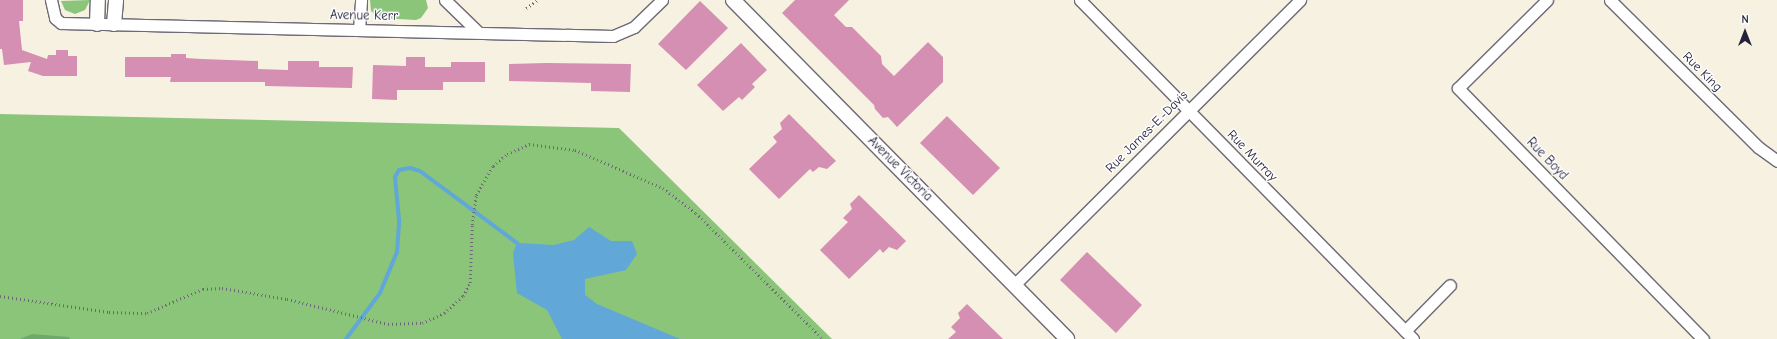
<!DOCTYPE html>
<style>
body{margin:0}
#map{position:relative;width:1777px;height:339px;overflow:hidden;background:#f7f1e2;font-family:"Comic Neue",sans-serif}
div>[style]{position:absolute}
.green>*{inset:0;background:#8ac57a}
.forest>*{inset:0;background:#6faa6a}
.water>*{inset:0;background:#61a7d7}
.stream>*{height:4px;margin:-2px;padding:0 2px;transform-origin:2px;border-radius:2px;background:#61a7d7}
.building>*{inset:0;background:#d48fb2}
.path>*{height:2.5px;margin-top:-1.25px;transform-origin:0;background:repeating-linear-gradient(90deg,#6d6a75 0 1px,transparent 0 4px)}
.roads{filter:drop-shadow(1px 0 #6d6a75) drop-shadow(-1px 0 #6d6a75) drop-shadow(0 1px #6d6a75) drop-shadow(0 -1px #6d6a75)}
.minor>*{height:11px;margin:-5.5px;padding:0 5.5px;transform-origin:5.5px;border-radius:5.5px;background:#fff}
.tertiary>*{height:14px;margin:-7px;padding:0 7px;transform-origin:7px;border-radius:7px;background:#fff}
span{translate:-50% -50%;white-space:nowrap;text-align:center;line-height:1.15;-webkit-text-stroke:3px #fff;paint-order:stroke}
.street-label{font-size:13px;color:#22223b}
.north{position:absolute;left:1725px;top:12px;width:40px;height:40px;-webkit-text-stroke:3px #fff;paint-order:stroke;rotate:0deg;font-size:11px;font-weight:700;line-height:16px;text-align:center;color:#22223b}
.north::after{content:'';display:block;margin:auto;width:14px;height:18px;background:#22223b;clip-path:polygon(50% 0,100% 100%,50% 72%,0 100%)}
</style>
<div id="map">
<div class="green">
<i style="clip-path:polygon(90px 0,85px 10px,75px 14px,65px 10px,61px 1px)"></i>
<i style="clip-path:polygon(370px 0,426px 0,428px 8px,421px 18px,416px 20px,380px 18px,371px 11px)"></i>
<i style="clip-path:polygon(0 114px,619px 128px,832px 339px,0 339px)"></i>
</div>
<div class="forest">
<i style="clip-path:polygon(32px 334px,69px 337px,70px 339px,20px 339px)"></i>
</div>
<div class="water">
<i style="clip-path:polygon(589px 227px,611px 241px,632px 241px,637px 254px,626px 270px,585px 279px,585px 295px,597px 304px,680px 339px,562px 339px,547px 310px,517px 293px,513px 253px,517px 243px,554px 245px,574px 240px)"></i>
</div>
<div class="stream">
<i style="left:346px;top:339px;width:57px;rotate:-53.5deg"></i>
<i style="left:380px;top:293px;width:44px;rotate:-67.5deg"></i>
<i style="left:397px;top:252px;width:32px;rotate:-86deg"></i>
<i style="left:399px;top:220px;width:43px;rotate:-95.3deg"></i>
<i style="left:395px;top:177px;width:8px;rotate:-60deg"></i>
<i style="left:399px;top:170px;width:11px;rotate:-10deg"></i>
<i style="left:410px;top:168px;width:10px;rotate:17deg"></i>
<i style="left:420px;top:171px;width:121px;rotate:36.6deg"></i>
</div>
<div class="building">
<i style="clip-path:polygon(0 0,23px 0,23px 21px,19px 21px,22px 50px,47px 59px,48px 55px,56px 55px,56px 50px,68px 50px,68px 56px,77px 56px,77px 76px,43px 76px,28px 71px,31px 62px,4px 65px,2px 49px,0 49px)"></i>
<i style="clip-path:polygon(795px 0,849px 0,834px 15px,846px 27px,852px 27px,881px 56px,882px 64px,894px 76px,928px 42px,943px 57px,943px 82px,897px 127px,888px 117px,883px 118px,875px 109px,874px 105px,782px 13px)"></i>
<i style="clip-path:polygon(700px 1px,728px 28px,686px 70px,658px 44px)"></i>
<i style="clip-path:polygon(741px 43px,767px 70px,752px 84px,755px 87px,742px 100px,739px 97px,723px 111px,697px 85px)"></i>
<i style="clip-path:polygon(171px 54px,186px 54px,186px 58px,202px 59px,258px 61px,258px 69px,288px 70px,288px 61px,319px 61px,319px 67px,353px 67px,352px 88px,265px 86px,265px 82px,170px 82px,171px 77px,125px 77px,125px 57px,171px 57px)"></i>
<i style="clip-path:polygon(406px 57px,425px 57px,425px 67px,451px 67px,451px 62px,485px 62px,485px 82px,443px 82px,443px 90px,397px 90px,397px 100px,372px 99px,373px 65px,406px 66px)"></i>
<i style="clip-path:polygon(546px 63px,631px 64px,630px 92px,591px 91px,591px 83px,509px 81px,509px 64px)"></i>
<i style="clip-path:polygon(789px 114px,836px 161px,827px 169px,819px 167px,813px 172px,810px 169px,779px 199px,749px 169px,777px 142px,773px 137px,782px 129px,780px 123px)"></i>
<i style="clip-path:polygon(947px 116px,1000px 168px,973px 195px,920px 143px)"></i>
<i style="clip-path:polygon(859px 195px,906px 241px,897px 250px,889px 247px,883px 253px,880px 249px,849px 279px,820px 250px,848px 222px,843px 218px,852px 209px,850px 204px)"></i>
<i style="clip-path:polygon(1087px 252px,1142px 305px,1116px 333px,1060px 280px)"></i>
<i style="clip-path:polygon(967px 304px,1003px 339px,948px 339px,956px 332px,951px 327px,960px 318px,958px 313px)"></i>
</div>
<div class="path">
<i style="left:526px;top:8px;width:14px;rotate:-34deg"></i>
<i style="left:0;top:296px;width:110px;rotate:8.4deg"></i>
<i style="left:109px;top:312px;width:38px;rotate:2deg"></i>
<i style="left:147px;top:313px;width:61px;rotate:-23.2deg"></i>
<i style="left:203px;top:289px;width:19px;rotate:-3deg"></i>
<i style="left:222px;top:288px;width:66px;rotate:9.6deg"></i>
<i style="left:287px;top:299px;width:104px;rotate:13.9deg"></i>
<i style="left:388px;top:324px;width:34px;rotate:-2deg"></i>
<i style="left:422px;top:323px;width:24px;rotate:-24deg"></i>
<i style="left:444px;top:313px;width:25px;rotate:-42deg"></i>
<i style="left:463px;top:296px;width:15px;rotate:-62deg"></i>
<i style="left:470px;top:283px;width:58px;rotate:-88deg"></i>
<i style="left:472px;top:225px;width:30px;rotate:-82deg"></i>
<i style="left:476px;top:195px;width:34px;rotate:-60deg"></i>
<i style="left:493px;top:166px;width:18px;rotate:-41deg"></i>
<i style="left:507px;top:154px;width:24px;rotate:-24deg"></i>
<i style="left:529px;top:144px;width:46px;rotate:7.4deg"></i>
<i style="left:575px;top:150px;width:96px;rotate:23.4deg"></i>
<i style="left:663px;top:188px;width:41px;rotate:37.1deg"></i>
<i style="left:696px;top:213px;width:179px;rotate:44.8deg"></i>
</div>
<div class="roads">
<div class="minor">
<i style="left:51px;top:0;width:18px;rotate:77deg"></i>
<i style="left:55px;top:18px;width:8px;rotate:40deg"></i>
<i style="left:61px;top:23px;width:552px;rotate:1.35deg"></i>
<i style="left:613px;top:36px;width:23px;rotate:-23deg"></i>
<i style="left:634px;top:27px;width:39px;rotate:-44deg"></i>
<i style="left:445px;top:0;width:46px;rotate:44.1deg"></i>
<i style="left:1080px;top:0;width:475px;rotate:45.5deg"></i>
<i style="left:1547px;top:0;width:125px;rotate:135.3deg"></i>
<i style="left:1458px;top:88px;width:351px;rotate:45.7deg"></i>
<i style="left:1610px;top:0;width:209px;rotate:44.8deg"></i>
<i style="left:1758px;top:147px;width:24px;rotate:36deg"></i>
<i style="left:359px;top:30px;width:30px;rotate:-86deg"></i>
<i style="left:1014px;top:285px;width:404px;rotate:-44.9deg"></i>
<i style="left:1405px;top:331px;width:64px;rotate:-45.6deg"></i>
</div>
<div class="tertiary">
<i style="left:733px;top:0;width:476px;rotate:45.4deg"></i>
<i style="left:97px;top:24px;width:24px;rotate:-88deg"></i>
<i style="left:114px;top:24px;width:24px;rotate:-85deg"></i>
</div>
</div>
<div class="street-label">
<span style="left:364px;top:16px;rotate:1deg">Avenue Kerr</span>
<span style="left:1702px;top:72px;rotate:45deg">Rue King</span>
<span style="left:1147px;top:132px;rotate:-45deg">Rue James-E.-Davis</span>
<span style="left:1252px;top:156px;rotate:46deg">Rue Murray</span>
<span style="left:1547px;top:159px;rotate:46deg">Rue Boyd</span>
<span style="left:900px;top:169px;rotate:45deg">Avenue Victoria</span>
</div>
<div class="north">N</div>
</div>
